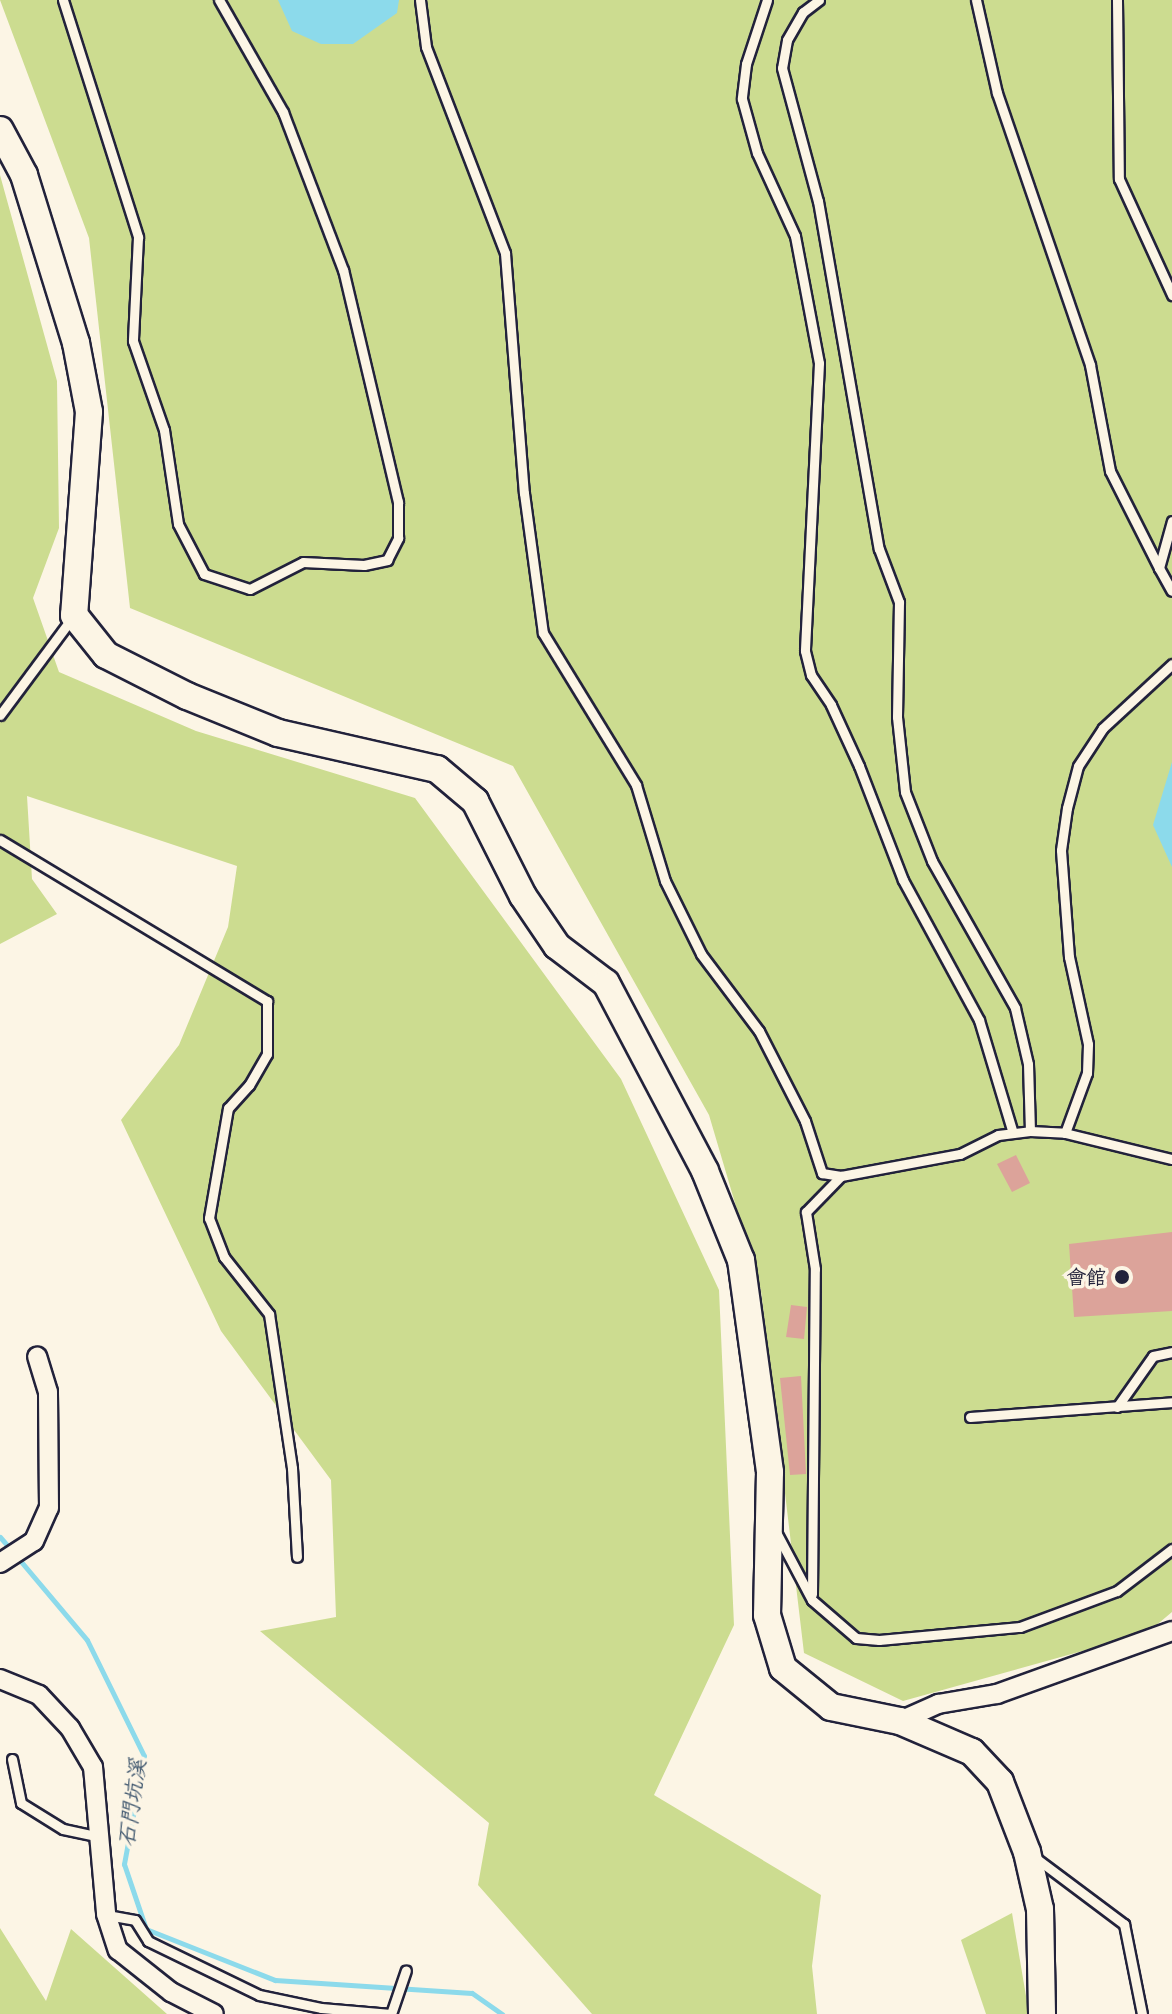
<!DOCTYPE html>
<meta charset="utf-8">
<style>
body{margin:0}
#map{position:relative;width:1172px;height:2014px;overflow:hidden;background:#fcf5e5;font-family:Pangolin,"LXGW WenKai TC",sans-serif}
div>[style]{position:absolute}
.green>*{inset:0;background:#ccdc90}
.water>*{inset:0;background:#8cdaeb}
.stream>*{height:5px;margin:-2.5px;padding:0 2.5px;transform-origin:2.5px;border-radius:2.5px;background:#8cdaeb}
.building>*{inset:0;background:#dca39a}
.roads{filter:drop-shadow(2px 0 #22223b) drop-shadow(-2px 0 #22223b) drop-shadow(0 2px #22223b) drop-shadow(0 -2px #22223b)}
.lane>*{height:9px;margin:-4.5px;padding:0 4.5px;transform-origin:4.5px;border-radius:4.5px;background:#fcf5e5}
.street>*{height:18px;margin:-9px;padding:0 9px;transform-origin:9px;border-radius:9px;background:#fcf5e5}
.secondary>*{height:26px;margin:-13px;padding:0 13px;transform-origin:13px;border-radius:13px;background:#fcf5e5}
.dots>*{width:22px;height:22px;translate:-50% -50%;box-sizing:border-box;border:4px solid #fcf5e5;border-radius:50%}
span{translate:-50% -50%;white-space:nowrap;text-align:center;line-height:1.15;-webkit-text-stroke:7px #fcf5e5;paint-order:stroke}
.poi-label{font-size:20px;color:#22223b}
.right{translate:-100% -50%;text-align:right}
.water-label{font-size:22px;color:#425970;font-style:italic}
</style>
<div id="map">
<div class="green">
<i style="clip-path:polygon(0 0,1172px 0,1172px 1612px,1147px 1633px,903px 1701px,804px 1653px,761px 1291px,709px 1115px,513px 766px,130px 608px,89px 238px)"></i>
<i style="clip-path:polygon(0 175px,57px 381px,59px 528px,33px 598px,59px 672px,196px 731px,415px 798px,621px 1079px,719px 1290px,734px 1625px,654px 1795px,821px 1895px,812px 1966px,817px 2014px,592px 2014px,478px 1885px,489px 1823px,260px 1631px,336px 1617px,331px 1480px,221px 1331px,121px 1120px,179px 1045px,228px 927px,237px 866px,27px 796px,32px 879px,57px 914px,0 944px)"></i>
<i style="clip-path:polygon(1012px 1913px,1029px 2014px,986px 2014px,961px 1940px)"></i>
<i style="clip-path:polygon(0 1928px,46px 2001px,71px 1929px,167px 2014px,0 2014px)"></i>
</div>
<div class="water">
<i style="clip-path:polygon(278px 0,399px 0,397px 13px,353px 44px,321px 44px,292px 31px)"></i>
<i style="clip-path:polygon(1172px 762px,1172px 867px,1153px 825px)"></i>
</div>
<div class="stream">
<i style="left:0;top:1537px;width:18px;rotate:49deg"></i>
<i style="left:18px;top:1558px;width:107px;rotate:49.9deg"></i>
<i style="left:87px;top:1640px;width:129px;rotate:63.8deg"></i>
<i style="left:144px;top:1756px;width:110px;rotate:100.5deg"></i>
<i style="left:124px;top:1864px;width:69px;rotate:71.3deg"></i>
<i style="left:146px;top:1929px;width:139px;rotate:21.6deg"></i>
<i style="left:275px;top:1980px;width:197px;rotate:3.8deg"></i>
<i style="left:472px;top:1993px;width:37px;rotate:35deg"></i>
</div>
<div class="building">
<i style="clip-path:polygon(1016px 1155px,1030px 1183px,1012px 1192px,997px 1164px)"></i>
<i style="clip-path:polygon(1172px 1232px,1172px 1311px,1074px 1317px,1069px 1244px)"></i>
<i style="clip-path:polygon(791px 1305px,807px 1307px,804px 1339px,786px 1337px)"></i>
<i style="clip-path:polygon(801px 1376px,806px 1474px,790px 1475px,780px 1378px)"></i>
</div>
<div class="roads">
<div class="lane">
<i style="left:63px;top:0;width:249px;rotate:72.4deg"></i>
<i style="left:138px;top:237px;width:104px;rotate:92.8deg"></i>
<i style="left:133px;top:341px;width:94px;rotate:70.8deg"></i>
<i style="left:164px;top:430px;width:95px;rotate:81.5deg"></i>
<i style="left:178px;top:524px;width:56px;rotate:62.5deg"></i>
<i style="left:204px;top:574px;width:48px;rotate:18.1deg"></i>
<i style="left:250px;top:589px;width:59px;rotate:-27deg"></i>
<i style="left:303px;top:562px;width:61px;rotate:2.8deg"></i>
<i style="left:364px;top:565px;width:24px;rotate:-12deg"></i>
<i style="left:387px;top:560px;width:25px;rotate:-63deg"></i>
<i style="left:398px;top:538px;width:36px;rotate:-90deg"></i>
<i style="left:398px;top:502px;width:238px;rotate:-103.3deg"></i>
<i style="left:343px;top:270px;width:169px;rotate:-110.8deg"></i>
<i style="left:283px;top:112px;width:129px;rotate:-119.7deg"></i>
<i style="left:420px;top:0;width:47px;rotate:82.7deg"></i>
<i style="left:426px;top:47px;width:221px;rotate:69deg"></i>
<i style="left:505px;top:253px;width:241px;rotate:85.5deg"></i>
<i style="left:524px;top:493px;width:141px;rotate:82.3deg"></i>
<i style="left:543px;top:633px;width:178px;rotate:58.5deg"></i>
<i style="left:636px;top:785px;width:100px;rotate:73.2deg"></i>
<i style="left:665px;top:881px;width:81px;rotate:63.7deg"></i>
<i style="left:701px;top:954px;width:96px;rotate:53deg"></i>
<i style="left:759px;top:1031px;width:101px;rotate:62.9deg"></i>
<i style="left:805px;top:1121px;width:55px;rotate:71.9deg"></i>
<i style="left:822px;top:1173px;width:19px;rotate:9deg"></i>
<i style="left:841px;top:1176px;width:121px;rotate:-10.5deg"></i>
<i style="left:960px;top:1154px;width:42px;rotate:-26.6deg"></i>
<i style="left:998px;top:1135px;width:32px;rotate:-7deg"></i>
<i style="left:1030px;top:1131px;width:35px;rotate:3deg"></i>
<i style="left:1065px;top:1133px;width:110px;rotate:13.7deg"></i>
<i style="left:767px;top:0;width:67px;rotate:108.2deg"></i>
<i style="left:746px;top:64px;width:35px;rotate:97deg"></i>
<i style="left:742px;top:99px;width:56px;rotate:74.5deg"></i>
<i style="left:757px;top:153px;width:91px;rotate:65.4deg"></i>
<i style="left:795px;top:236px;width:129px;rotate:79.3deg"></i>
<i style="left:819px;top:363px;width:288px;rotate:92.8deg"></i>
<i style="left:805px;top:651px;width:25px;rotate:76deg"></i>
<i style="left:811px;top:675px;width:36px;rotate:56deg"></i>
<i style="left:831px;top:705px;width:67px;rotate:65.3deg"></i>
<i style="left:859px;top:766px;width:122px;rotate:68.9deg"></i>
<i style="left:903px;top:880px;width:159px;rotate:61.5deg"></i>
<i style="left:979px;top:1020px;width:118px;rotate:73.3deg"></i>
<i style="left:819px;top:0;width:20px;rotate:143deg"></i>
<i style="left:803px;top:12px;width:32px;rotate:120deg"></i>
<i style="left:787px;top:40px;width:28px;rotate:100deg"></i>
<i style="left:782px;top:68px;width:138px;rotate:74.9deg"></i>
<i style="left:818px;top:201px;width:353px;rotate:80.1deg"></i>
<i style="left:879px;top:549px;width:57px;rotate:69.3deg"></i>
<i style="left:899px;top:602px;width:115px;rotate:91deg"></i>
<i style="left:897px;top:717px;width:75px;rotate:83.9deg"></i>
<i style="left:905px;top:792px;width:74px;rotate:68.6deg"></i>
<i style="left:932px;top:861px;width:169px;rotate:60.5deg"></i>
<i style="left:1015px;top:1008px;width:57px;rotate:76.9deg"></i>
<i style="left:1028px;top:1064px;width:67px;rotate:88.3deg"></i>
<i style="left:976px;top:0;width:95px;rotate:77.3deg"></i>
<i style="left:997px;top:93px;width:287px;rotate:71.1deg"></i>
<i style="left:1090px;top:365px;width:108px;rotate:79.3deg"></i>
<i style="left:1110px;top:471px;width:109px;rotate:63.2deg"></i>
<i style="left:1117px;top:0;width:179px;rotate:89.4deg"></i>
<i style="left:1119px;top:179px;width:128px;rotate:65.4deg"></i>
<i style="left:1172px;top:521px;width:49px;rotate:105.5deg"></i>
<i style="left:1159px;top:568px;width:26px;rotate:61deg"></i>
<i style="left:0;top:715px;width:121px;rotate:-53.4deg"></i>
<i style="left:0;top:840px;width:312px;rotate:31.1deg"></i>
<i style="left:267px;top:1001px;width:53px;rotate:90deg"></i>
<i style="left:267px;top:1054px;width:36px;rotate:120deg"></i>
<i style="left:249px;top:1085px;width:31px;rotate:132deg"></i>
<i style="left:228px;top:1108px;width:112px;rotate:99.8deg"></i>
<i style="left:209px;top:1218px;width:42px;rotate:69deg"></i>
<i style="left:224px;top:1257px;width:73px;rotate:51.7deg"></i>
<i style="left:269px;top:1314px;width:156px;rotate:81.5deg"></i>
<i style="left:292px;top:1468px;width:89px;rotate:86.8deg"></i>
<i style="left:1065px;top:1133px;width:64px;rotate:-69.9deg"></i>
<i style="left:1087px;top:1073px;width:29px;rotate:-88deg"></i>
<i style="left:1088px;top:1044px;width:89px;rotate:-102.3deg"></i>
<i style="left:1069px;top:957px;width:107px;rotate:-94.3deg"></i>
<i style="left:1061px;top:850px;width:42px;rotate:-81.9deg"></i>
<i style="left:1067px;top:808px;width:43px;rotate:-75.3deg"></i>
<i style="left:1078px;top:766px;width:45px;rotate:-56.7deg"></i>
<i style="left:1103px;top:728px;width:94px;rotate:-42.8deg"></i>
<i style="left:1117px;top:1407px;width:62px;rotate:-54.8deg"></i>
<i style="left:1153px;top:1356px;width:19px;rotate:-12deg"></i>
<i style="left:970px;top:1417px;width:203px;rotate:-4.2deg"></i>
<i style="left:776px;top:1532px;width:77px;rotate:62.1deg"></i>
<i style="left:812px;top:1600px;width:58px;rotate:40.8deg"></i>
<i style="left:856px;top:1638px;width:23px;rotate:5deg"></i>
<i style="left:879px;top:1640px;width:142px;rotate:-5.3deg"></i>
<i style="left:1020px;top:1627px;width:103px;rotate:-20.4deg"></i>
<i style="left:1117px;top:1591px;width:69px;rotate:-37.4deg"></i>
<i style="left:812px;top:1594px;width:325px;rotate:-89.5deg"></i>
<i style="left:815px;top:1269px;width:58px;rotate:-99deg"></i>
<i style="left:806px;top:1212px;width:50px;rotate:-45.8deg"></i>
<i style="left:12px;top:1759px;width:45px;rotate:78.4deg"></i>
<i style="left:21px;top:1803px;width:49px;rotate:31.8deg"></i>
<i style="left:63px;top:1829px;width:34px;rotate:12deg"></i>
<i style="left:1033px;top:1856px;width:114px;rotate:36.8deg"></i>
<i style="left:1124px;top:1924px;width:92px;rotate:78.7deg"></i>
<i style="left:107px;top:1915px;width:28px;rotate:10deg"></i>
<i style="left:135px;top:1920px;width:25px;rotate:58deg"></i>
<i style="left:148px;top:1941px;width:123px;rotate:25.9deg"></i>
<i style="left:259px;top:1995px;width:63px;rotate:11.8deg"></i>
<i style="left:321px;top:2008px;width:70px;rotate:4.9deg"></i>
<i style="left:391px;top:2014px;width:46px;rotate:-71.2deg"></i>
</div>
<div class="street">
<i style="left:0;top:1563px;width:40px;rotate:-32.9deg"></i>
<i style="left:34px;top:1541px;width:36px;rotate:-66deg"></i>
<i style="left:49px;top:1508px;width:116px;rotate:-90.5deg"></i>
<i style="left:48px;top:1392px;width:37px;rotate:-107deg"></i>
<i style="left:0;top:1679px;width:42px;rotate:22.3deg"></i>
<i style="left:39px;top:1695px;width:45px;rotate:46.8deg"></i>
<i style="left:70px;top:1728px;width:45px;rotate:59.5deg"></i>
<i style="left:93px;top:1767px;width:148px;rotate:84.9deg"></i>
<i style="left:106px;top:1914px;width:38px;rotate:72deg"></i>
<i style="left:118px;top:1950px;width:68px;rotate:38.4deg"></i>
<i style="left:171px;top:1992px;width:48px;rotate:27.1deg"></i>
<i style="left:900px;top:1721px;width:42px;rotate:-24.1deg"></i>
<i style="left:938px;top:1704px;width:60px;rotate:-9.6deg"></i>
<i style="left:997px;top:1694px;width:186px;rotate:-19.8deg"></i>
</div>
<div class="secondary">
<i style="left:0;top:130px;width:51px;rotate:61.9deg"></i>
<i style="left:24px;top:175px;width:176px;rotate:72.8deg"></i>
<i style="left:76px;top:343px;width:70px;rotate:79.3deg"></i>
<i style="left:89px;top:412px;width:204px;rotate:94.2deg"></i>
<i style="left:74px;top:615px;width:51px;rotate:51.3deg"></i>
<i style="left:106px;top:655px;width:91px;rotate:26.8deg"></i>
<i style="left:187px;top:696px;width:98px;rotate:22.1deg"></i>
<i style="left:278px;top:733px;width:163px;rotate:12.8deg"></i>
<i style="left:437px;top:769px;width:50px;rotate:40.1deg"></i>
<i style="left:475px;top:801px;width:106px;rotate:63.2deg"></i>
<i style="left:523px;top:896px;width:60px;rotate:55.8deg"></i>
<i style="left:557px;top:946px;width:61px;rotate:37.1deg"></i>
<i style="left:606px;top:983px;width:212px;rotate:62.2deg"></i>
<i style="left:705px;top:1171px;width:96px;rotate:68deg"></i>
<i style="left:741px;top:1260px;width:214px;rotate:82.2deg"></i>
<i style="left:770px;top:1472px;width:143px;rotate:91.2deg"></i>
<i style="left:767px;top:1615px;width:55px;rotate:73.2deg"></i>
<i style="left:783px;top:1668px;width:62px;rotate:39.1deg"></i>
<i style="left:831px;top:1707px;width:70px;rotate:11.5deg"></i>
<i style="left:900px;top:1721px;width:78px;rotate:23.3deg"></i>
<i style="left:972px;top:1752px;width:41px;rotate:47deg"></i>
<i style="left:1000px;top:1782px;width:75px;rotate:68.9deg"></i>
<i style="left:1027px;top:1852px;width:58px;rotate:77.2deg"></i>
<i style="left:1040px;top:1909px;width:105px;rotate:88.9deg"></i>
</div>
</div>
<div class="dots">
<i style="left:1122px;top:1277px;background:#22223b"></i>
</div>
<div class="poi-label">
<span class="right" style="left:1106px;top:1277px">會館</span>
</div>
<div class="water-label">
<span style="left:133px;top:1803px;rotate:-82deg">石門坑溪</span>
</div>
</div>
